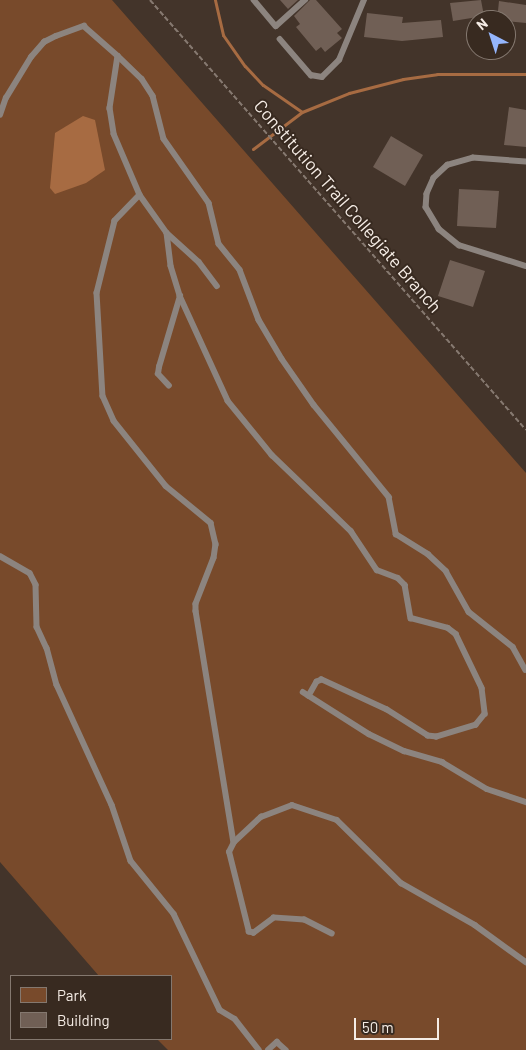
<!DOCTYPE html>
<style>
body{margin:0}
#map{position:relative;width:526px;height:1050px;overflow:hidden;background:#43342a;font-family:Barlow,sans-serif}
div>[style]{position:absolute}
.green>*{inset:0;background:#784a2b}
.water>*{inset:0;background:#a76b42}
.stream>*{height:3px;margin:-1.5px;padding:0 1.5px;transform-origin:1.5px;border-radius:1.5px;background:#a76b42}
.building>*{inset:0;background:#705f55}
.path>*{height:2px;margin-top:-1px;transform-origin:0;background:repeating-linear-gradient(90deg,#867970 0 5px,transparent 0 7.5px)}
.service>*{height:5.5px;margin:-2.75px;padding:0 2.75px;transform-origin:2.75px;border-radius:2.75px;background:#8c847f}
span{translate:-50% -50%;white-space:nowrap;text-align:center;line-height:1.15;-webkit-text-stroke:4px #382a20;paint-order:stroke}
.street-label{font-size:18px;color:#f5ece5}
.legend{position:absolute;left:10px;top:975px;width:162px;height:65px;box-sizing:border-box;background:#382a20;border:1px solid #84786f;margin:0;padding:6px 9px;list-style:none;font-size:15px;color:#f5ece5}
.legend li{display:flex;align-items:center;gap:10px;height:25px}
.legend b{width:25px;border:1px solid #84786f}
.north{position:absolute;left:466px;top:10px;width:50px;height:50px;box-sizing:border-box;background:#382a20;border:1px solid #84786f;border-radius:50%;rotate:320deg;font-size:14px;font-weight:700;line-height:20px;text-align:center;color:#f5ece5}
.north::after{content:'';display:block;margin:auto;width:18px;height:22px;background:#95b6fd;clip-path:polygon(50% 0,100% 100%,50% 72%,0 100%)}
.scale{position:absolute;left:354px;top:1018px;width:85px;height:22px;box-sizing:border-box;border:2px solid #f5ece5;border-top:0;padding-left:6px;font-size:15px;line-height:18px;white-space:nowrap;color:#f5ece5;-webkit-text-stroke:4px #382a20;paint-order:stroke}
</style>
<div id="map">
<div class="green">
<i style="clip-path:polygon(0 0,112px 0,526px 473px,526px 1050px,168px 1050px,157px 1039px,171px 1039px,171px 976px,99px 976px,0 862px)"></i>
</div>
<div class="water">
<i style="clip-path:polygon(83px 116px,95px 120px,105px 170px,86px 183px,55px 194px,50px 188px,55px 133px)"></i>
</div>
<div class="stream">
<i style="left:215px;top:0;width:36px;rotate:77deg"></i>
<i style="left:223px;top:35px;width:38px;rotate:55deg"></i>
<i style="left:245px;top:66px;width:26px;rotate:47deg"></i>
<i style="left:263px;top:85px;width:47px;rotate:34.7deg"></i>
<i style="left:302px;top:112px;width:51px;rotate:-22deg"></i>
<i style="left:349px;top:93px;width:56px;rotate:-14.5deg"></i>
<i style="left:403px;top:79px;width:34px;rotate:-8deg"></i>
<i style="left:437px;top:74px;width:89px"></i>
<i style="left:253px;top:149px;width:61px;rotate:-37.1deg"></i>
</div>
<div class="building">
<i style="clip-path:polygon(280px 0,298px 0,288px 9px)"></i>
<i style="clip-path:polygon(310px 0,316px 0,342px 29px,337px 33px,342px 38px,325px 52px,321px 47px,316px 51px,296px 27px,300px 24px,294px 16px)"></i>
<i style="clip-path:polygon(481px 0,484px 16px,453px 21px,450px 3px)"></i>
<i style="clip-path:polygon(499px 1px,526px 5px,526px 23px,497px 20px)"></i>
<i style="clip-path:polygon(367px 13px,403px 17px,402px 23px,441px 20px,443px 37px,402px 41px,364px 37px)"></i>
<i style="clip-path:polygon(509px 107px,526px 110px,526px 147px,504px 145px)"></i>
<i style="clip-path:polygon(391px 136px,423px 155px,405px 186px,373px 167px)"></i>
<i style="clip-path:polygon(459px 189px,499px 191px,496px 228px,457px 226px)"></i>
<i style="clip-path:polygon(450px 260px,485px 271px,473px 307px,438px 296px)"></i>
</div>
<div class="path">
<i style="left:150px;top:0;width:571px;rotate:48.83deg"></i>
</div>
<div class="service">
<i style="left:254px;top:0;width:34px;rotate:50deg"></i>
<i style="left:276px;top:26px;width:39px;rotate:-42deg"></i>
<i style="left:280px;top:39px;width:48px;rotate:49.3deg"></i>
<i style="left:311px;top:75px;width:11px;rotate:10deg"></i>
<i style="left:322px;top:77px;width:24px;rotate:-45deg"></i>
<i style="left:339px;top:60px;width:65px;rotate:-67.4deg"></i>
<i style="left:118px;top:56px;width:33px;rotate:44deg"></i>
<i style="left:142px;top:79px;width:20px;rotate:57deg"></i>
<i style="left:153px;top:96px;width:44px;rotate:75.7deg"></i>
<i style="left:164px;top:139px;width:78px;rotate:54.9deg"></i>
<i style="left:209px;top:203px;width:42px;rotate:76.3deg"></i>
<i style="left:219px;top:244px;width:33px;rotate:51deg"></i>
<i style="left:240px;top:270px;width:53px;rotate:69.2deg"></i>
<i style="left:259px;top:320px;width:45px;rotate:59.5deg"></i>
<i style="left:282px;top:359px;width:56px;rotate:55.2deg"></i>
<i style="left:314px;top:405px;width:119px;rotate:50.8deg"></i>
<i style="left:389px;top:497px;width:38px;rotate:79deg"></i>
<i style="left:396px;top:534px;width:38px;rotate:32deg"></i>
<i style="left:428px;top:554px;width:25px;rotate:43deg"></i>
<i style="left:446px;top:571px;width:47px;rotate:60.7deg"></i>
<i style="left:469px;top:612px;width:56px;rotate:38.5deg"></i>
<i style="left:513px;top:647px;width:26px;rotate:61deg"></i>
<i style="left:0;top:115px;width:18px;rotate:-71deg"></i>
<i style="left:6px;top:98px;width:48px;rotate:-58.6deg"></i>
<i style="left:31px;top:57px;width:20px;rotate:-49deg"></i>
<i style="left:44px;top:42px;width:13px;rotate:-27deg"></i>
<i style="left:56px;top:36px;width:30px;rotate:-20deg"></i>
<i style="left:84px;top:26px;width:45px;rotate:41.4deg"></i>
<i style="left:118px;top:56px;width:53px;rotate:98.7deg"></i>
<i style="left:110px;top:108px;width:26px;rotate:81deg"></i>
<i style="left:114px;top:134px;width:66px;rotate:66.9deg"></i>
<i style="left:140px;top:195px;width:47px;rotate:54.6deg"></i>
<i style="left:167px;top:233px;width:33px;rotate:83deg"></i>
<i style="left:171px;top:266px;width:31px;rotate:73deg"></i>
<i style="left:180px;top:296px;width:115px;rotate:65.4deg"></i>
<i style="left:228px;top:401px;width:70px;rotate:50.8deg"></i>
<i style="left:272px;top:455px;width:110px;rotate:43.9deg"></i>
<i style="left:351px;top:531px;width:47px;rotate:56.3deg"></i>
<i style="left:377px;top:570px;width:22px;rotate:21deg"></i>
<i style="left:398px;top:578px;width:10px;rotate:45deg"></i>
<i style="left:405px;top:585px;width:34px;rotate:80deg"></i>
<i style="left:411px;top:618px;width:38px;rotate:15deg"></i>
<i style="left:448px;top:628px;width:10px;rotate:37deg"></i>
<i style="left:456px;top:634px;width:60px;rotate:64.3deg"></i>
<i style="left:482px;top:688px;width:26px;rotate:83deg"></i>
<i style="left:485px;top:714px;width:14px;rotate:129deg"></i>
<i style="left:476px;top:725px;width:41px;rotate:162.9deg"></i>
<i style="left:437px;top:737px;width:9px;rotate:-174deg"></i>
<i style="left:428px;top:736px;width:49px;rotate:-147.6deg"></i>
<i style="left:387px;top:710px;width:72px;rotate:-155.2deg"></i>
<i style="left:322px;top:680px;width:5px;rotate:158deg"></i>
<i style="left:317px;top:682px;width:16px;rotate:120deg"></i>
<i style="left:526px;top:162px;width:53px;rotate:-175.7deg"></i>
<i style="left:473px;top:158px;width:26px;rotate:164deg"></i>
<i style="left:448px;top:165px;width:19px;rotate:137deg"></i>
<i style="left:434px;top:178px;width:17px;rotate:114deg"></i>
<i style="left:427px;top:194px;width:13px;rotate:94deg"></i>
<i style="left:426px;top:207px;width:26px;rotate:59deg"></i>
<i style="left:439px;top:229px;width:26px;rotate:39deg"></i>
<i style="left:459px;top:245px;width:70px;rotate:17.4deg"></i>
<i style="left:140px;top:195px;width:36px;rotate:134deg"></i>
<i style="left:115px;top:221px;width:74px;rotate:104deg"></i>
<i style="left:97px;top:293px;width:103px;rotate:86.7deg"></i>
<i style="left:103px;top:396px;width:27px;rotate:66deg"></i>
<i style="left:114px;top:421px;width:83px;rotate:51.3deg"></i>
<i style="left:166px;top:486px;width:58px;rotate:39.4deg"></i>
<i style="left:211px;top:523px;width:22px;rotate:77deg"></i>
<i style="left:216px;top:544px;width:14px;rotate:98deg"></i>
<i style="left:214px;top:558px;width:49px;rotate:111.4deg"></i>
<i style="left:196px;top:604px;width:7px;rotate:90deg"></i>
<i style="left:196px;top:611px;width:234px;rotate:80.7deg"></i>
<i style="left:167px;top:233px;width:43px;rotate:42.2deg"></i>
<i style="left:199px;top:262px;width:30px;rotate:53deg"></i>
<i style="left:169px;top:386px;width:16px;rotate:-133deg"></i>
<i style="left:158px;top:374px;width:7px;rotate:-82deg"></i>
<i style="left:159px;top:367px;width:74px;rotate:-73.5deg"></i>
<i style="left:0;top:556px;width:34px;rotate:30deg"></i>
<i style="left:30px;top:573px;width:13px;rotate:63deg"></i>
<i style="left:36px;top:585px;width:42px;rotate:88.6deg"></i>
<i style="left:37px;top:627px;width:23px;rotate:65deg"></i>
<i style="left:47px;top:648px;width:38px;rotate:75deg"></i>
<i style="left:57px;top:685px;width:132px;rotate:65.4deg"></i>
<i style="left:112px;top:805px;width:59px;rotate:71.3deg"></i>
<i style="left:131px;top:861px;width:68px;rotate:50.9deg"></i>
<i style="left:174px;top:914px;width:106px;rotate:64.4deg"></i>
<i style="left:220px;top:1010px;width:17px;rotate:31deg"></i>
<i style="left:235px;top:1019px;width:39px;rotate:52deg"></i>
<i style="left:303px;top:692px;width:78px;rotate:32.5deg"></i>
<i style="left:369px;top:734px;width:39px;rotate:26deg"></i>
<i style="left:404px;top:751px;width:40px;rotate:16deg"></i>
<i style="left:442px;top:762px;width:52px;rotate:31deg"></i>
<i style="left:487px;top:789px;width:41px;rotate:18.4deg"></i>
<i style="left:332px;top:934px;width:31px;rotate:-153deg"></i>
<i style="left:304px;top:920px;width:30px;rotate:-176deg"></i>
<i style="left:274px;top:918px;width:25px;rotate:143deg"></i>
<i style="left:254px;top:933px;width:5px;rotate:-169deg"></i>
<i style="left:249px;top:932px;width:82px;rotate:-104deg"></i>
<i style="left:229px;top:852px;width:11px;rotate:-63deg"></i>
<i style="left:234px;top:842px;width:37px;rotate:-43deg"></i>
<i style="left:261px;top:817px;width:33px;rotate:-21deg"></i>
<i style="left:292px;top:805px;width:47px;rotate:18.4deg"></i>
<i style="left:337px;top:820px;width:90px;rotate:44.5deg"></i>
<i style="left:401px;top:883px;width:85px;rotate:29.6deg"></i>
<i style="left:475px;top:925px;width:63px;rotate:36deg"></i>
<i style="left:268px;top:1050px;width:12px;rotate:-42deg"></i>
<i style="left:277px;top:1042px;width:12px;rotate:42deg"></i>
</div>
<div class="street-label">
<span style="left:348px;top:206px;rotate:49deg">Constitution Trail Collegiate Branch</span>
</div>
<ul class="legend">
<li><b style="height:14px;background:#784a2b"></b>Park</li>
<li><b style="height:14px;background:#705f55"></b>Building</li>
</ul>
<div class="north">N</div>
<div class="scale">50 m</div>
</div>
